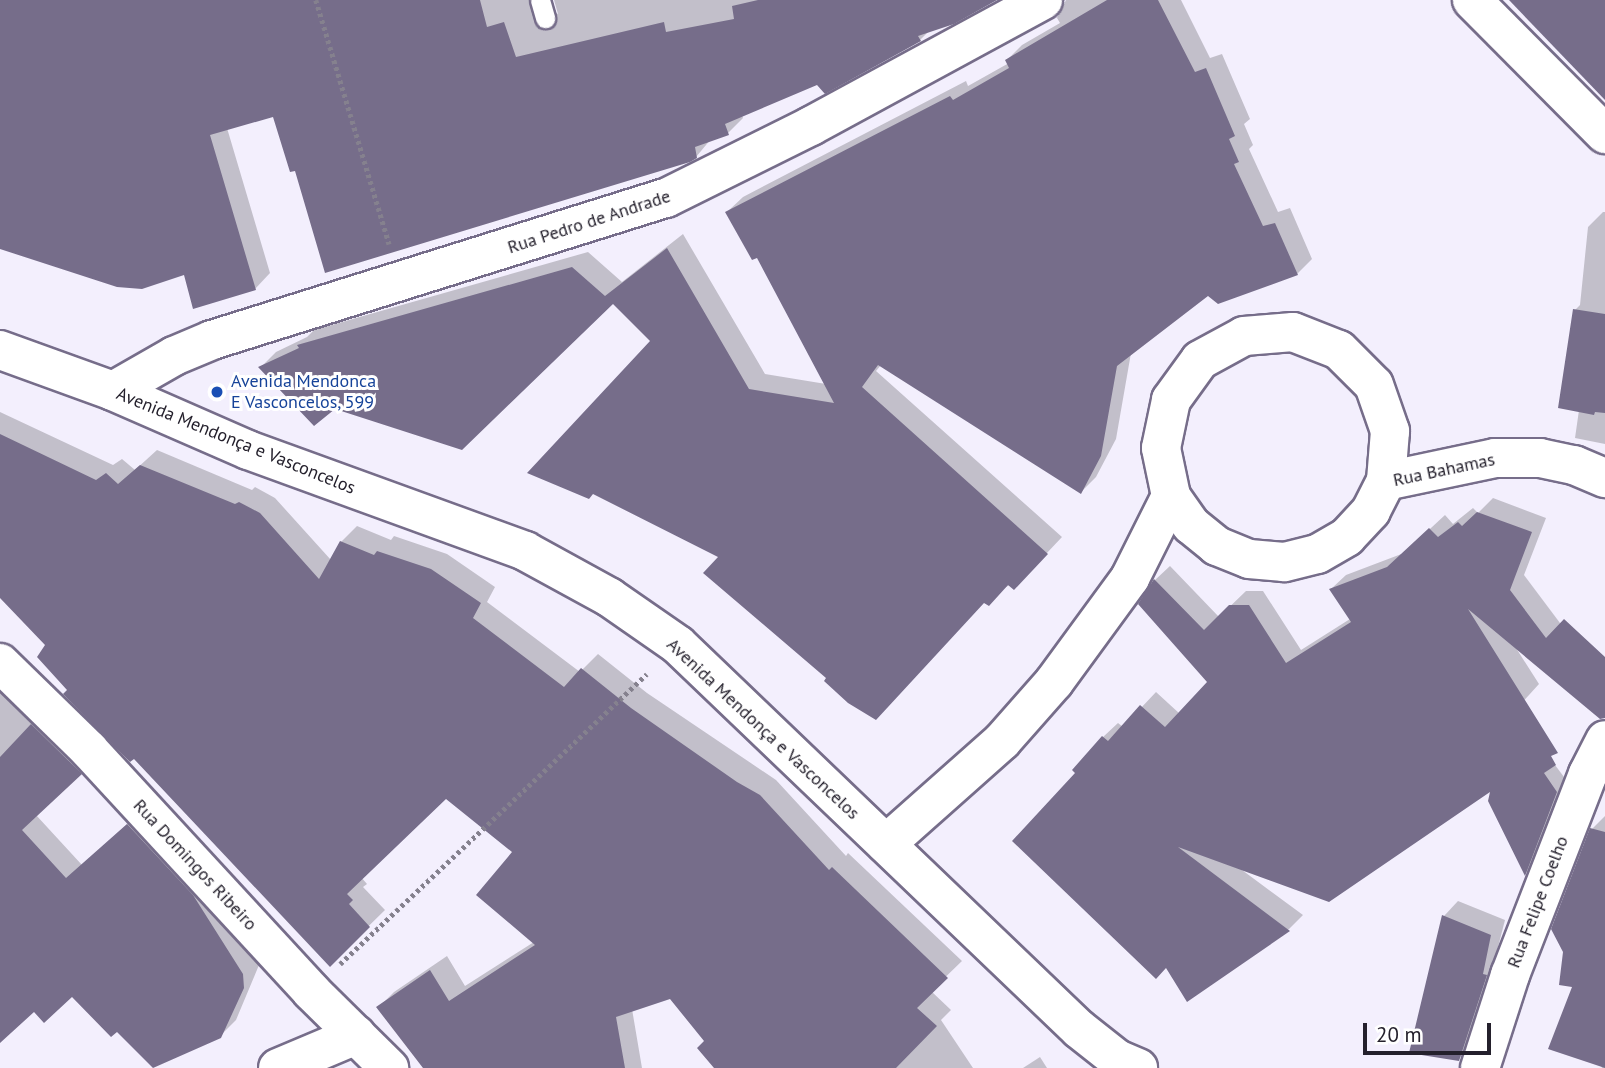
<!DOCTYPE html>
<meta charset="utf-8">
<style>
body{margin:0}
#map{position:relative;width:1605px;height:1068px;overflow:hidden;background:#f3effd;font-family:"PT Sans",sans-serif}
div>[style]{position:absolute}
.shadow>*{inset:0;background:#0003}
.building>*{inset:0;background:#766d8a}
.path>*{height:4.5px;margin-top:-2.25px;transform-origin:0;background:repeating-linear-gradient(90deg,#85818e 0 3.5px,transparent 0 7px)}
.roads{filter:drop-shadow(2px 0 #766d8a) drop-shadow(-2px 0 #766d8a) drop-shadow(0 2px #766d8a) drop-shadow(0 -2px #766d8a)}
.lane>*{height:19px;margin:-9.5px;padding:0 9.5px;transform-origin:9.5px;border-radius:9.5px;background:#fff}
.street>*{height:38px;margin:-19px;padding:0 19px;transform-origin:19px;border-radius:19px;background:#fff}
.dots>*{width:19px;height:19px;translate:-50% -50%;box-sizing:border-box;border:4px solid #fff;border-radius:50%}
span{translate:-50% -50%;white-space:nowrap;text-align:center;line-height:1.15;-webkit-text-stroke:6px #fff;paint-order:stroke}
.street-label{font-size:18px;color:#24202c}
.transit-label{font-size:18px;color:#164399}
.left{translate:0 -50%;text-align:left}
.scale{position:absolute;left:1363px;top:1023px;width:128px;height:32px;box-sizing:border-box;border:4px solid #24202c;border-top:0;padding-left:9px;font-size:21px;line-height:24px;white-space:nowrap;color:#24202c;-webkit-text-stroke:5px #fff;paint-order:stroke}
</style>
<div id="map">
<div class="shadow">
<i style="clip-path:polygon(0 0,547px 0,551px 11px,558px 14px,554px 0,985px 0,930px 30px,920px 40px,742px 115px,743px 118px,728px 133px,711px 139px,696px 157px,296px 169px,274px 114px,227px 128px,270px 273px,255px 289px,185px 273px,0 247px)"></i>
<i style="clip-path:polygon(1066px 0,1181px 0,1210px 58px,1222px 54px,1250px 119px,1244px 124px,1253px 145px,1249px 149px,1278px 212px,1290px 208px,1312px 259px,1297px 274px,1208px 294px,1131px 353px,1116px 439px,1096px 477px,1081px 492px,881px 365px,876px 371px,1062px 537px,1029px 572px,985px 601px,828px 678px,720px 556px,652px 341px,613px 302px,261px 367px,276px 352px,307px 337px,314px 330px,588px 252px,622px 282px,683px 234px,765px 374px,826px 384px,758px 255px,727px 212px,743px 197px,966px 81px,968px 86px,1009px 63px,1007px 60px,1022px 45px,1060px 23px,1057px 18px)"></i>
<i style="clip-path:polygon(1603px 212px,1605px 212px,1605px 444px,1575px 438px,1579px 410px,1575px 310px,1580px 305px,1588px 227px)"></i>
<i style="clip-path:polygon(0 412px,113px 465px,122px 459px,135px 470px,157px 450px,252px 490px,255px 487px,275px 498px,331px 560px,341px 542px,357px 526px,391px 540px,394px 536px,447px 554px,495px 587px,487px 602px,580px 672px,598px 654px,647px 693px,776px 780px,846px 856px,848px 853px,962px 961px,931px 991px,951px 1010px,941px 1020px,973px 1068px,716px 1068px,707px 1041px,670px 997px,632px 1009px,642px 1068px,433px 1068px,379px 1007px,394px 992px,447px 956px,465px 986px,534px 942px,515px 852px,446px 796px,361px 877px,367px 884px,363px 887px,385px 910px,330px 964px,90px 670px,0 595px)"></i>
<i style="clip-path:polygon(1493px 498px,1546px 518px,1524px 575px,1596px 671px,1516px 648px,1539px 684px,1488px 740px,1242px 870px,1303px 915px,1289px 929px,1188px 1000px,1077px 773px,1103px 737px,1118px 723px,1123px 727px,1156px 692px,1180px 714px,1209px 682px,1140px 604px,1155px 580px,1170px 566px,1219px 617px,1246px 591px,1263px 591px,1301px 650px,1350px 619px,1331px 589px,1346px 575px,1404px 553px,1445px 515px,1453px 524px,1473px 508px,1478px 513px)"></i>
<i style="clip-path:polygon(0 677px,92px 762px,36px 815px,82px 865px,143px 810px,208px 880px,259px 965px,236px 1020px,220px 1036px,118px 1030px,72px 995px,0 1020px)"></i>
<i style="clip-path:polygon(1549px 757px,1567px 781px,1535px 863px,1526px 873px,1495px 811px)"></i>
<i style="clip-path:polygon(1605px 816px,1605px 1068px,1602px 1068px,1574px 985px,1592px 829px)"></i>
<i style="clip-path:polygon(1458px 901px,1505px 920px,1473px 1044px,1459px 1059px,1411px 1052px,1444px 916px)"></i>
<i style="clip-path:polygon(1040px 1057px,1047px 1068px,1023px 1068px)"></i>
</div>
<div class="building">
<i style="clip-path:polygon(0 0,480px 0,487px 27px,504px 22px,516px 57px,664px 22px,666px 32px,734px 19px,732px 6px,758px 0,997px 0,954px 24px,918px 36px,921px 41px,825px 94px,817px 85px,725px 124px,729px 135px,695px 147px,697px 158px,690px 162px,325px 273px,295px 171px,290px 172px,273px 117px,210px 135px,256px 290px,193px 309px,184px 275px,142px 289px,117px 287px,0 249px)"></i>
<i style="clip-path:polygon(1107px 0,1158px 0,1195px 72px,1206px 68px,1235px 136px,1229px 139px,1239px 162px,1234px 164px,1263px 226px,1275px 223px,1298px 275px,1218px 304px,1208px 296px,1117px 366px,1101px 456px,1081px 494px,878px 365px,862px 387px,1048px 554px,1014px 590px,1008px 585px,989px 606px,984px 603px,876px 720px,848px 703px,824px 681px,826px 678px,703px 573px,718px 557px,593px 494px,589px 499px,527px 473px,650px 341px,613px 304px,462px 450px,335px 409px,314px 426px,258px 367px,299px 348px,297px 345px,572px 267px,605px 296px,667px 248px,749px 389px,834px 403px,757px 258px,752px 260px,725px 212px,950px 96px,953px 100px,1009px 68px,1005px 60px)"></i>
<i style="clip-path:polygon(1509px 0,1605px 0,1605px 100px)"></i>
<i style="clip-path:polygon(1573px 309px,1605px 314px,1605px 413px,1595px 412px,1594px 415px,1558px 408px)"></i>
<i style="clip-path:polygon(0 434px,96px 480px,106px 473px,118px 484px,140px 465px,235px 504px,239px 502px,260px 513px,319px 579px,340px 541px,374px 555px,377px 551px,431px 569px,481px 603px,473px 618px,564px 687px,581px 668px,631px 708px,737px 782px,760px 795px,829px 870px,832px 867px,948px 978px,917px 1008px,937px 1026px,896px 1068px,714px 1068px,697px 1048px,704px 1041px,670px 999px,616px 1017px,625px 1068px,423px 1068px,376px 1007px,430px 970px,449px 1001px,535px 945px,476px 895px,512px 852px,446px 799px,347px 894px,353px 900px,349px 904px,370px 927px,330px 967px,134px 759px,130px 762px,63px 694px,67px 690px,37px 657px,45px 645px,0 598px)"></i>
<i style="clip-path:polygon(1477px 512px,1532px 532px,1510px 590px,1546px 638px,1564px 619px,1605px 657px,1605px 718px,1600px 719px,1468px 609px,1558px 753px,1551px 756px,1556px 765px,1544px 773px,1557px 792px,1525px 876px,1488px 801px,1490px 792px,1329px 902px,1178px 847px,1290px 931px,1187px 1002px,1166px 968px,1156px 979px,1012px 841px,1075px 773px,1072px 770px,1102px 736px,1108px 741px,1140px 705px,1165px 727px,1207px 682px,1138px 604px,1154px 579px,1204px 630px,1229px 605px,1249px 605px,1286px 663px,1351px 622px,1329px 589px,1387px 567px,1429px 528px,1438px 537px,1458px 522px,1462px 526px)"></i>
<i style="clip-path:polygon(31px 724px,82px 774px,22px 830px,66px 878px,127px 824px,193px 895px,243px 974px,244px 988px,221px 1038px,153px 1068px,117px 1032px,111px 1037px,72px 997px,44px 1023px,34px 1012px,0 1043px,0 757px)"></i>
<i style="clip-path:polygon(1590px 828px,1605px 832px,1605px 1068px,1548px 1049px,1572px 987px,1559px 985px,1563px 952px,1551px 929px)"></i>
<i style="clip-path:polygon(1442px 915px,1491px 935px,1483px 974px,1487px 975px,1459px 1061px,1409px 1053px)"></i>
</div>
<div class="path">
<i style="left:316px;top:0;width:255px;rotate:73.3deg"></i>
<i style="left:340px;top:964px;width:422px;rotate:-43.4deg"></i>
</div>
<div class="roads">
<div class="lane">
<i style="left:540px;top:0;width:19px;rotate:74deg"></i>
</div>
<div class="street">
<i style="left:1472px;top:0;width:189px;rotate:45.2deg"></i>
<i style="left:0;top:350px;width:120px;rotate:19.9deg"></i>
<i style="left:113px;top:391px;width:147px;rotate:23.6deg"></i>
<i style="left:248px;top:450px;width:295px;rotate:20deg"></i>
<i style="left:525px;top:551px;width:96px;rotate:28.7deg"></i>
<i style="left:609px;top:597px;width:84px;rotate:34.8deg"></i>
<i style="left:678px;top:645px;width:555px;rotate:43.76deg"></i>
<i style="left:1079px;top:1029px;width:48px;rotate:38.3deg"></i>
<i style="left:1117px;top:1059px;width:23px;rotate:23deg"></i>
<i style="left:113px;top:391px;width:70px;rotate:-29.8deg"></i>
<i style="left:174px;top:356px;width:41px;rotate:-22.8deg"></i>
<i style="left:212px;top:340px;width:476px;rotate:-17.4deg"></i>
<i style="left:666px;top:198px;width:162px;rotate:-26.4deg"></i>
<i style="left:811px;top:126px;width:264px;rotate:-28.5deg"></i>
<i style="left:1386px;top:481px;width:111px;rotate:-11.9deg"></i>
<i style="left:1495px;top:458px;width:45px"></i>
<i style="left:1540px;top:458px;width:35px;rotate:12deg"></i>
<i style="left:1574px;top:465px;width:34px;rotate:23deg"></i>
<i style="left:0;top:663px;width:124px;rotate:44.3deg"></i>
<i style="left:89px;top:750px;width:328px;rotate:47.3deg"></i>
<i style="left:311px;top:991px;width:110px;rotate:44.6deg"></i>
<i style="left:886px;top:844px;width:155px;rotate:-41.6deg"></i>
<i style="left:1002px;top:741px;width:79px;rotate:-48.6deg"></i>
<i style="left:1054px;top:682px;width:129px;rotate:-53.8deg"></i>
<i style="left:1130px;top:578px;width:92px;rotate:-63.4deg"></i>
<i style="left:1171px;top:496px;width:49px;rotate:-101.8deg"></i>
<i style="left:1161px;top:448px;width:49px;rotate:-78.2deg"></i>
<i style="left:1171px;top:400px;width:49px;rotate:-54.1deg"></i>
<i style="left:1200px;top:360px;width:50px;rotate:-28.6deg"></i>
<i style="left:1244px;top:336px;width:49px;rotate:-4.7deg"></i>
<i style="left:1293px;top:332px;width:49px;rotate:21.4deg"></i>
<i style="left:1339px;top:350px;width:49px;rotate:45deg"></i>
<i style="left:1374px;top:385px;width:49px;rotate:70.8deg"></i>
<i style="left:1390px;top:431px;width:50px;rotate:94.6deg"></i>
<i style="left:1386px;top:481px;width:34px;rotate:117deg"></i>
<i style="left:1371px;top:511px;width:35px;rotate:133deg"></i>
<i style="left:1347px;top:537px;width:34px;rotate:150deg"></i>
<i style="left:1317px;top:554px;width:34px;rotate:166deg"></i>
<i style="left:1284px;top:562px;width:35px;rotate:-175deg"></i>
<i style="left:1249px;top:559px;width:35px;rotate:-158deg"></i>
<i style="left:1217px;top:546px;width:33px;rotate:-141deg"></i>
<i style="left:1191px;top:525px;width:35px;rotate:-125deg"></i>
<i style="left:278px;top:1068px;width:85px;rotate:-22.9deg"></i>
<i style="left:1480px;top:1068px;width:98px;rotate:-72.1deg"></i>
<i style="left:1510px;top:975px;width:216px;rotate:-68.8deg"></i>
<i style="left:1588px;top:774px;width:38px;rotate:-63deg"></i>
</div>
</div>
<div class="dots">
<i style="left:217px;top:392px;background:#1a4fb4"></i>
</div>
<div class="street-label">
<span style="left:589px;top:222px;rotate:-18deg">Rua Pedro de Andrade</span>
<span style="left:236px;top:441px;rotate:22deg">Avenida Mendonça e Vasconcelos</span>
<span style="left:1444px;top:470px;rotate:-12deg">Rua Bahamas</span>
<span style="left:763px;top:729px;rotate:43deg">Avenida Mendonça e Vasconcelos</span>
<span style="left:195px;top:865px;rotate:47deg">Rua Domingos Ribeiro</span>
<span style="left:1538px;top:902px;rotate:-69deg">Rua Felipe Coelho</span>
</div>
<div class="transit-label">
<span class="left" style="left:231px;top:392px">Avenida Mendonca<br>E Vasconcelos, 599</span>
</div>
<div class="scale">20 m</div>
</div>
